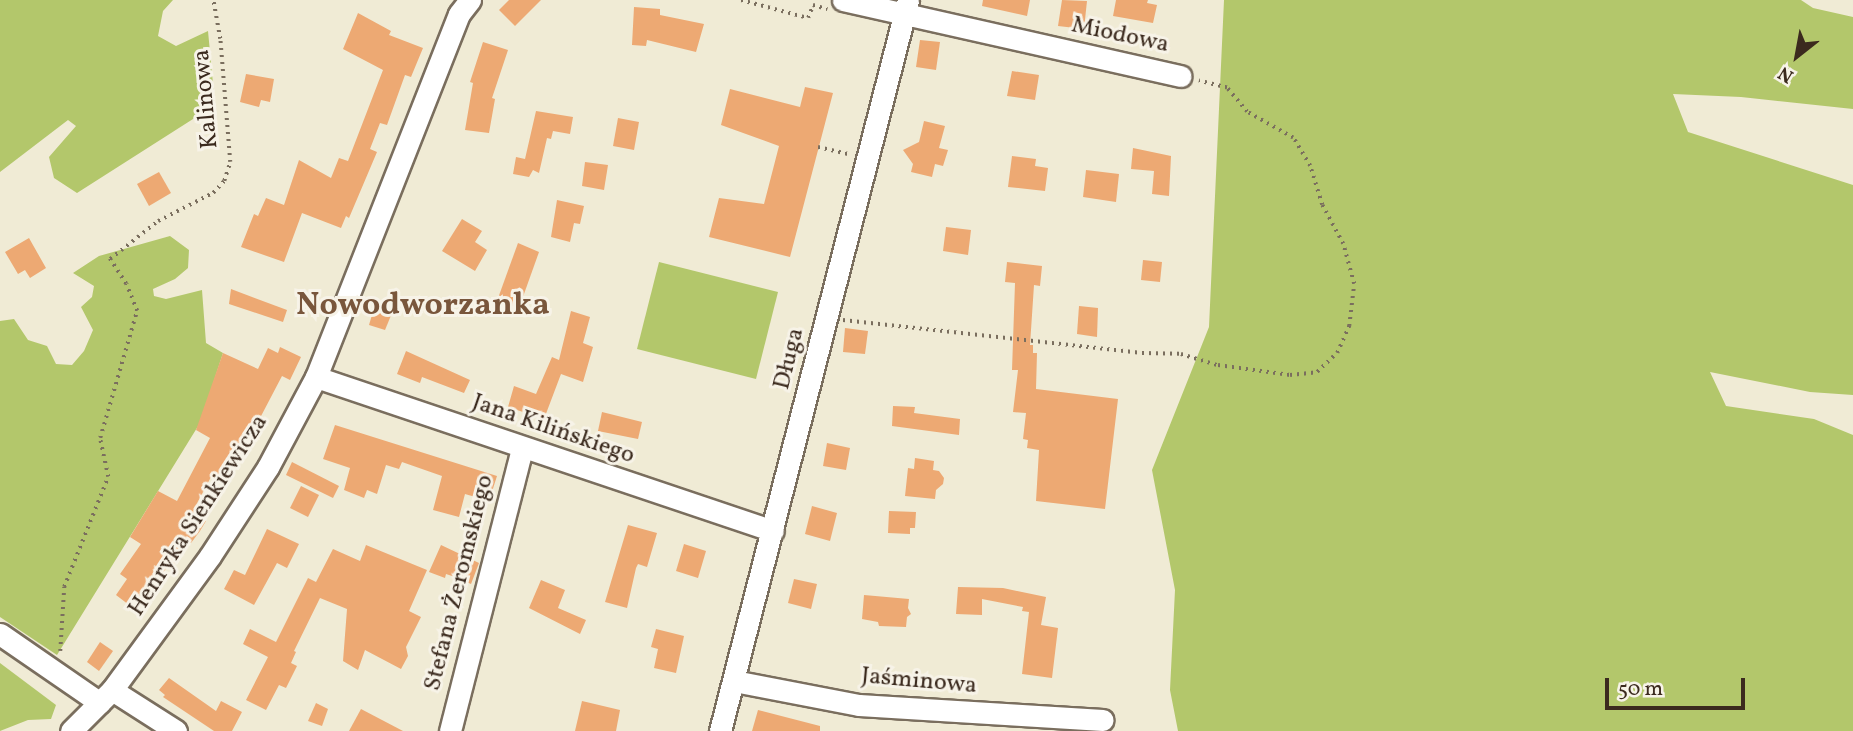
<!DOCTYPE html>
<meta charset="utf-8">
<style>
body{margin:0}
#map{position:relative;width:1853px;height:731px;overflow:hidden;background:#f0ebd5;font-family:Vollkorn,serif}
div>[style]{position:absolute}
.green>*{inset:0;background:#b3c76b}
.building>*{inset:0;background:#eda973}
.path>*{height:3.5px;margin-top:-1.75px;transform-origin:0;background:repeating-linear-gradient(90deg,#7a6e5e 0 2px,transparent 0 7px)}
.roads{filter:drop-shadow(2px 0 #7a6e5e) drop-shadow(-2px 0 #7a6e5e) drop-shadow(0 2px #7a6e5e) drop-shadow(0 -2px #7a6e5e)}
.minor>*{height:21px;margin:-10.5px;padding:0 10.5px;transform-origin:10.5px;border-radius:10.5px;background:#fff}
span{translate:-50% -50%;white-space:nowrap;text-align:center;line-height:1.15;-webkit-text-stroke:6px #f7f3e8;paint-order:stroke}
.street-label{font-size:24px;color:#3b2a1e}
.district-label{font-size:32px;color:#79563c;font-weight:700}
.north{position:absolute;left:1762px;top:21px;width:70px;height:70px;-webkit-text-stroke:5px #f7f3e8;paint-order:stroke;rotate:211deg;font-size:19px;font-weight:700;line-height:28px;text-align:center;color:#3b2a1e}
.north::after{content:'';display:block;margin:auto;width:24px;height:32px;background:#3b2a1e;clip-path:polygon(50% 0,100% 100%,50% 72%,0 100%)}
.scale{position:absolute;left:1605px;top:678px;width:140px;height:32px;box-sizing:border-box;border:4px solid #3b2a1e;border-top:0;padding-left:9px;font-size:21px;line-height:24px;white-space:nowrap;color:#3b2a1e;-webkit-text-stroke:5px #f7f3e8;paint-order:stroke}
</style>
<div id="map">
<div class="green">
<i style="clip-path:polygon(0 0,173px 0,163px 11px,158px 36px,176px 46px,208px 31px,215px 105px,77px 193px,54px 178px,49px 157px,76px 126px,68px 120px,0 172px)"></i>
<i style="clip-path:polygon(1224px 0,1801px 0,1813px 8px,1853px 17px,1853px 109px,1741px 97px,1673px 94px,1688px 132px,1853px 185px,1853px 395px,1810px 392px,1710px 372px,1726px 406px,1814px 419px,1853px 435px,1853px 731px,1178px 731px,1170px 690px,1175px 590px,1152px 470px,1209px 327px)"></i>
<i style="clip-path:polygon(170px 236px,189px 250px,188px 268px,175px 279px,153px 289px,154px 296px,166px 299px,202px 290px,206px 343px,223px 353px,200px 423px,57px 655px,0 617px,0 321px,14px 319px,28px 340px,47px 346px,56px 364px,72px 365px,84px 351px,93px 330px,81px 307px,92px 297px,94px 286px,73px 273px,99px 256px)"></i>
<i style="clip-path:polygon(659px 262px,778px 292px,756px 379px,637px 349px)"></i>
<i style="clip-path:polygon(0 663px,56px 705px,51px 719px,28px 720px,0 731px)"></i>
</div>
<div class="building">
<i style="clip-path:polygon(509px 0,541px 0,515px 26px,499px 10px)"></i>
<i style="clip-path:polygon(983px 0,1030px 0,1027px 16px,982px 6px)"></i>
<i style="clip-path:polygon(1062px 0,1087px 1px,1084px 29px,1058px 26px)"></i>
<i style="clip-path:polygon(1116px 0,1148px 0,1147px 3px,1157px 5px,1153px 23px,1113px 16px)"></i>
<i style="clip-path:polygon(634px 7px,660px 9px,660px 15px,704px 24px,696px 52px,647px 40px,646px 46px,632px 45px)"></i>
<i style="clip-path:polygon(358px 13px,391px 31px,389px 35px,423px 48px,411px 77px,405px 75px,387px 125px,380px 123px,370px 149px,377px 152px,349px 218px,346px 216px,341px 228px,302px 213px,284px 262px,241px 247px,254px 214px,258px 216px,266px 198px,284px 205px,299px 160px,331px 178px,339px 158px,348px 161px,383px 70px,343px 49px)"></i>
<i style="clip-path:polygon(920px 40px,940px 42px,936px 70px,916px 67px)"></i>
<i style="clip-path:polygon(483px 42px,508px 50px,492px 98px,495px 99px,489px 133px,465px 130px,473px 83px,470px 82px)"></i>
<i style="clip-path:polygon(1012px 71px,1039px 75px,1035px 100px,1007px 96px)"></i>
<i style="clip-path:polygon(246px 74px,274px 79px,270px 102px,261px 100px,259px 107px,240px 102px)"></i>
<i style="clip-path:polygon(805px 87px,833px 93px,790px 257px,709px 237px,719px 198px,764px 204px,779px 146px,721px 125px,730px 89px,800px 107px)"></i>
<i style="clip-path:polygon(536px 111px,573px 117px,570px 134px,553px 131px,551px 139px,547px 138px,539px 173px,533px 170px,529px 177px,513px 174px,516px 157px,525px 159px)"></i>
<i style="clip-path:polygon(618px 118px,639px 122px,634px 150px,613px 146px)"></i>
<i style="clip-path:polygon(924px 121px,945px 126px,939px 148px,948px 150px,943px 166px,935px 164px,932px 177px,911px 172px,913px 164px,903px 150px,919px 142px)"></i>
<i style="clip-path:polygon(1133px 148px,1171px 156px,1169px 196px,1152px 194px,1154px 171px,1131px 169px)"></i>
<i style="clip-path:polygon(1012px 156px,1036px 159px,1035px 166px,1048px 168px,1045px 191px,1008px 187px)"></i>
<i style="clip-path:polygon(585px 162px,608px 165px,604px 190px,582px 186px)"></i>
<i style="clip-path:polygon(1086px 170px,1119px 174px,1116px 202px,1083px 197px)"></i>
<i style="clip-path:polygon(159px 172px,171px 193px,149px 206px,137px 184px)"></i>
<i style="clip-path:polygon(557px 200px,584px 206px,580px 224px,574px 223px,570px 242px,551px 237px)"></i>
<i style="clip-path:polygon(462px 219px,482px 231px,475px 242px,487px 250px,475px 271px,442px 251px)"></i>
<i style="clip-path:polygon(946px 227px,971px 230px,968px 255px,943px 251px)"></i>
<i style="clip-path:polygon(29px 238px,46px 268px,30px 278px,25px 270px,18px 274px,5px 252px)"></i>
<i style="clip-path:polygon(518px 243px,539px 252px,519px 308px,497px 301px)"></i>
<i style="clip-path:polygon(1143px 260px,1162px 262px,1160px 282px,1141px 280px)"></i>
<i style="clip-path:polygon(1007px 262px,1042px 266px,1040px 286px,1034px 285px,1030px 345px,1033px 345px,1033px 353px,1037px 353px,1036px 389px,1118px 399px,1105px 509px,1036px 501px,1039px 450px,1027px 448px,1028px 440px,1023px 439px,1026px 413px,1013px 412px,1018px 370px,1012px 370px,1015px 283px,1005px 282px)"></i>
<i style="clip-path:polygon(231px 289px,287px 310px,283px 322px,229px 304px)"></i>
<i style="clip-path:polygon(1079px 306px,1098px 308px,1097px 337px,1077px 334px)"></i>
<i style="clip-path:polygon(374px 308px,392px 313px,385px 330px,369px 325px)"></i>
<i style="clip-path:polygon(571px 311px,590px 317px,583px 343px,593px 347px,583px 382px,561px 374px,544px 419px,508px 407px,514px 386px,536px 394px,552px 357px,559px 360px)"></i>
<i style="clip-path:polygon(845px 328px,868px 331px,865px 354px,843px 352px)"></i>
<i style="clip-path:polygon(280px 347px,301px 357px,290px 380px,282px 376px,225px 485px,211px 477px,194px 509px,194px 514px,206px 521px,200px 531px,191px 543px,188px 541px,174px 564px,170px 562px,159px 580px,150px 583px,133px 608px,116px 595px,127px 579px,120px 574px,141px 544px,130px 537px,158px 491px,177px 501px,210px 438px,196px 430px,223px 353px,258px 369px,268px 348px,278px 353px)"></i>
<i style="clip-path:polygon(406px 351px,470px 380px,464px 393px,422px 377px,420px 383px,397px 374px)"></i>
<i style="clip-path:polygon(893px 406px,915px 407px,914px 413px,960px 419px,959px 435px,892px 426px)"></i>
<i style="clip-path:polygon(602px 412px,642px 422px,638px 439px,598px 431px)"></i>
<i style="clip-path:polygon(335px 425px,497px 476px,489px 501px,465px 494px,459px 517px,433px 510px,442px 476px,402px 462px,399px 469px,386px 465px,377px 494px,367px 490px,364px 498px,344px 490px,350px 468px,323px 459px)"></i>
<i style="clip-path:polygon(827px 443px,850px 448px,846px 470px,823px 466px)"></i>
<i style="clip-path:polygon(915px 458px,934px 461px,933px 470px,939px 471px,944px 478px,943px 484px,936px 490px,935px 499px,905px 496px,908px 468px,914px 469px)"></i>
<i style="clip-path:polygon(292px 462px,339px 486px,333px 498px,286px 475px)"></i>
<i style="clip-path:polygon(301px 486px,319px 495px,308px 517px,290px 508px)"></i>
<i style="clip-path:polygon(812px 506px,837px 513px,830px 541px,805px 534px)"></i>
<i style="clip-path:polygon(889px 511px,916px 512px,915px 528px,910px 528px,910px 534px,888px 533px)"></i>
<i style="clip-path:polygon(628px 525px,657px 533px,647px 567px,638px 564px,636px 568px,627px 608px,605px 602px)"></i>
<i style="clip-path:polygon(267px 529px,299px 544px,287px 568px,277px 563px,254px 605px,224px 589px,234px 570px,245px 575px)"></i>
<i style="clip-path:polygon(684px 544px,706px 551px,698px 578px,676px 571px)"></i>
<i style="clip-path:polygon(366px 545px,427px 570px,409px 611px,421px 617px,406px 647px,408px 656px,401px 669px,365px 650px,358px 670px,343px 661px,347px 609px,320px 598px,294px 651px,296px 652px,291px 663px,297px 666px,286px 688px,279px 685px,266px 710px,246px 700px,268px 657px,243px 644px,250px 629px,276px 642px,308px 578px,316px 582px,333px 549px,360px 561px)"></i>
<i style="clip-path:polygon(441px 545px,479px 563px,471px 584px,452px 576px,446px 574px,445px 578px,429px 572px)"></i>
<i style="clip-path:polygon(794px 579px,817px 584px,811px 609px,788px 603px)"></i>
<i style="clip-path:polygon(541px 580px,565px 590px,558px 608px,586px 620px,580px 634px,529px 608px)"></i>
<i style="clip-path:polygon(958px 587px,1003px 588px,1046px 597px,1041px 625px,1058px 628px,1052px 678px,1022px 674px,1029px 612px,1022px 611px,1023px 607px,982px 599px,982px 615px,956px 614px)"></i>
<i style="clip-path:polygon(864px 595px,909px 599px,908px 608px,911px 614px,907px 617px,906px 627px,879px 626px,878px 622px,862px 619px)"></i>
<i style="clip-path:polygon(656px 629px,684px 636px,676px 673px,654px 668px,658px 649px,651px 647px)"></i>
<i style="clip-path:polygon(100px 642px,113px 651px,99px 671px,87px 662px)"></i>
<i style="clip-path:polygon(169px 678px,216px 711px,221px 701px,242px 712px,232px 731px,214px 731px,163px 697px,165px 695px,159px 690px)"></i>
<i style="clip-path:polygon(582px 701px,620px 710px,616px 731px,575px 731px)"></i>
<i style="clip-path:polygon(316px 703px,328px 709px,322px 726px,308px 721px)"></i>
<i style="clip-path:polygon(361px 709px,403px 731px,349px 731px)"></i>
<i style="clip-path:polygon(758px 710px,820px 726px,820px 731px,752px 731px)"></i>
</div>
<div class="path">
<i style="left:741px;top:0;width:69px;rotate:15deg"></i>
<i style="left:808px;top:18px;width:14px;rotate:-69deg"></i>
<i style="left:813px;top:5px;width:15px;rotate:16deg"></i>
<i style="left:818px;top:147px;width:31px;rotate:13deg"></i>
<i style="left:843px;top:320px;width:301px;rotate:6.3deg"></i>
<i style="left:1142px;top:353px;width:39px;rotate:1deg"></i>
<i style="left:1181px;top:354px;width:39px;rotate:17deg"></i>
<i style="left:1218px;top:365px;width:73px;rotate:7.9deg"></i>
<i style="left:1290px;top:375px;width:27px;rotate:-6deg"></i>
<i style="left:1317px;top:372px;width:28px;rotate:-44deg"></i>
<i style="left:1337px;top:353px;width:30px;rotate:-66deg"></i>
<i style="left:1349px;top:326px;width:42px;rotate:-83.2deg"></i>
<i style="left:1354px;top:284px;width:41px;rotate:-105.4deg"></i>
<i style="left:1343px;top:244px;width:44px;rotate:-118.3deg"></i>
<i style="left:1322px;top:205px;width:41px;rotate:-107.1deg"></i>
<i style="left:1310px;top:166px;width:33px;rotate:-121deg"></i>
<i style="left:1293px;top:138px;width:53px;rotate:-150.5deg"></i>
<i style="left:1247px;top:112px;width:31px;rotate:-130deg"></i>
<i style="left:1227px;top:88px;width:29px;rotate:-166deg"></i>
<i style="left:60px;top:651px;width:64px;rotate:-86.4deg"></i>
<i style="left:64px;top:587px;width:118px;rotate:-68.2deg"></i>
<i style="left:108px;top:477px;width:40px;rotate:-102deg"></i>
<i style="left:100px;top:438px;width:132px;rotate:-73.8deg"></i>
<i style="left:137px;top:311px;width:29px;rotate:-112deg"></i>
<i style="left:126px;top:284px;width:30px;rotate:-123deg"></i>
<i style="left:110px;top:259px;width:61px;rotate:-38.4deg"></i>
<i style="left:158px;top:221px;width:62px;rotate:-27deg"></i>
<i style="left:213px;top:193px;width:16px;rotate:-47deg"></i>
<i style="left:224px;top:181px;width:20px;rotate:-72deg"></i>
<i style="left:230px;top:162px;width:123px;rotate:-94.6deg"></i>
<i style="left:220px;top:39px;width:40px;rotate:-100deg"></i>
</div>
<div class="roads">
<div class="minor">
<i style="left:843px;top:0;width:346px;rotate:12.7deg"></i>
<i style="left:316px;top:377px;width:482px;rotate:18.6deg"></i>
<i style="left:0;top:634px;width:121px;rotate:34.6deg"></i>
<i style="left:734px;top:681px;width:127px;rotate:10.9deg"></i>
<i style="left:859px;top:705px;width:244px;rotate:3.5deg"></i>
<i style="left:112px;top:690px;width:76px;rotate:32.6deg"></i>
<i style="left:71px;top:731px;width:58px;rotate:-45deg"></i>
<i style="left:112px;top:690px;width:166px;rotate:-53.8deg"></i>
<i style="left:210px;top:556px;width:106px;rotate:-56.9deg"></i>
<i style="left:268px;top:467px;width:102px;rotate:-61.9deg"></i>
<i style="left:316px;top:377px;width:390px;rotate:-68.5deg"></i>
<i style="left:459px;top:14px;width:18px;rotate:-52deg"></i>
<i style="left:450px;top:731px;width:292px;rotate:-75.7deg"></i>
<i style="left:720px;top:731px;width:755px;rotate:-75.58deg"></i>
</div>
</div>
<div class="street-label">
<span style="left:1120px;top:36px;rotate:12deg">Miodowa</span>
<span style="left:207px;top:99px;rotate:-95deg">Kalinowa</span>
<span style="left:790px;top:359px;rotate:-76deg">Długa</span>
<span style="left:553px;top:430px;rotate:19deg">Jana Kilińskiego</span>
<span style="left:199px;top:516px;rotate:-57deg">Henryka Sienkiewicza</span>
<span style="left:460px;top:583px;rotate:-76deg">Stefana Żeromskiego</span>
<span style="left:919px;top:682px;rotate:5deg">Jaśminowa</span>
</div>
<div class="district-label">
<span style="left:423px;top:306px">Nowodworzanka</span>
</div>
<div class="north">N</div>
<div class="scale">50 m</div>
</div>
